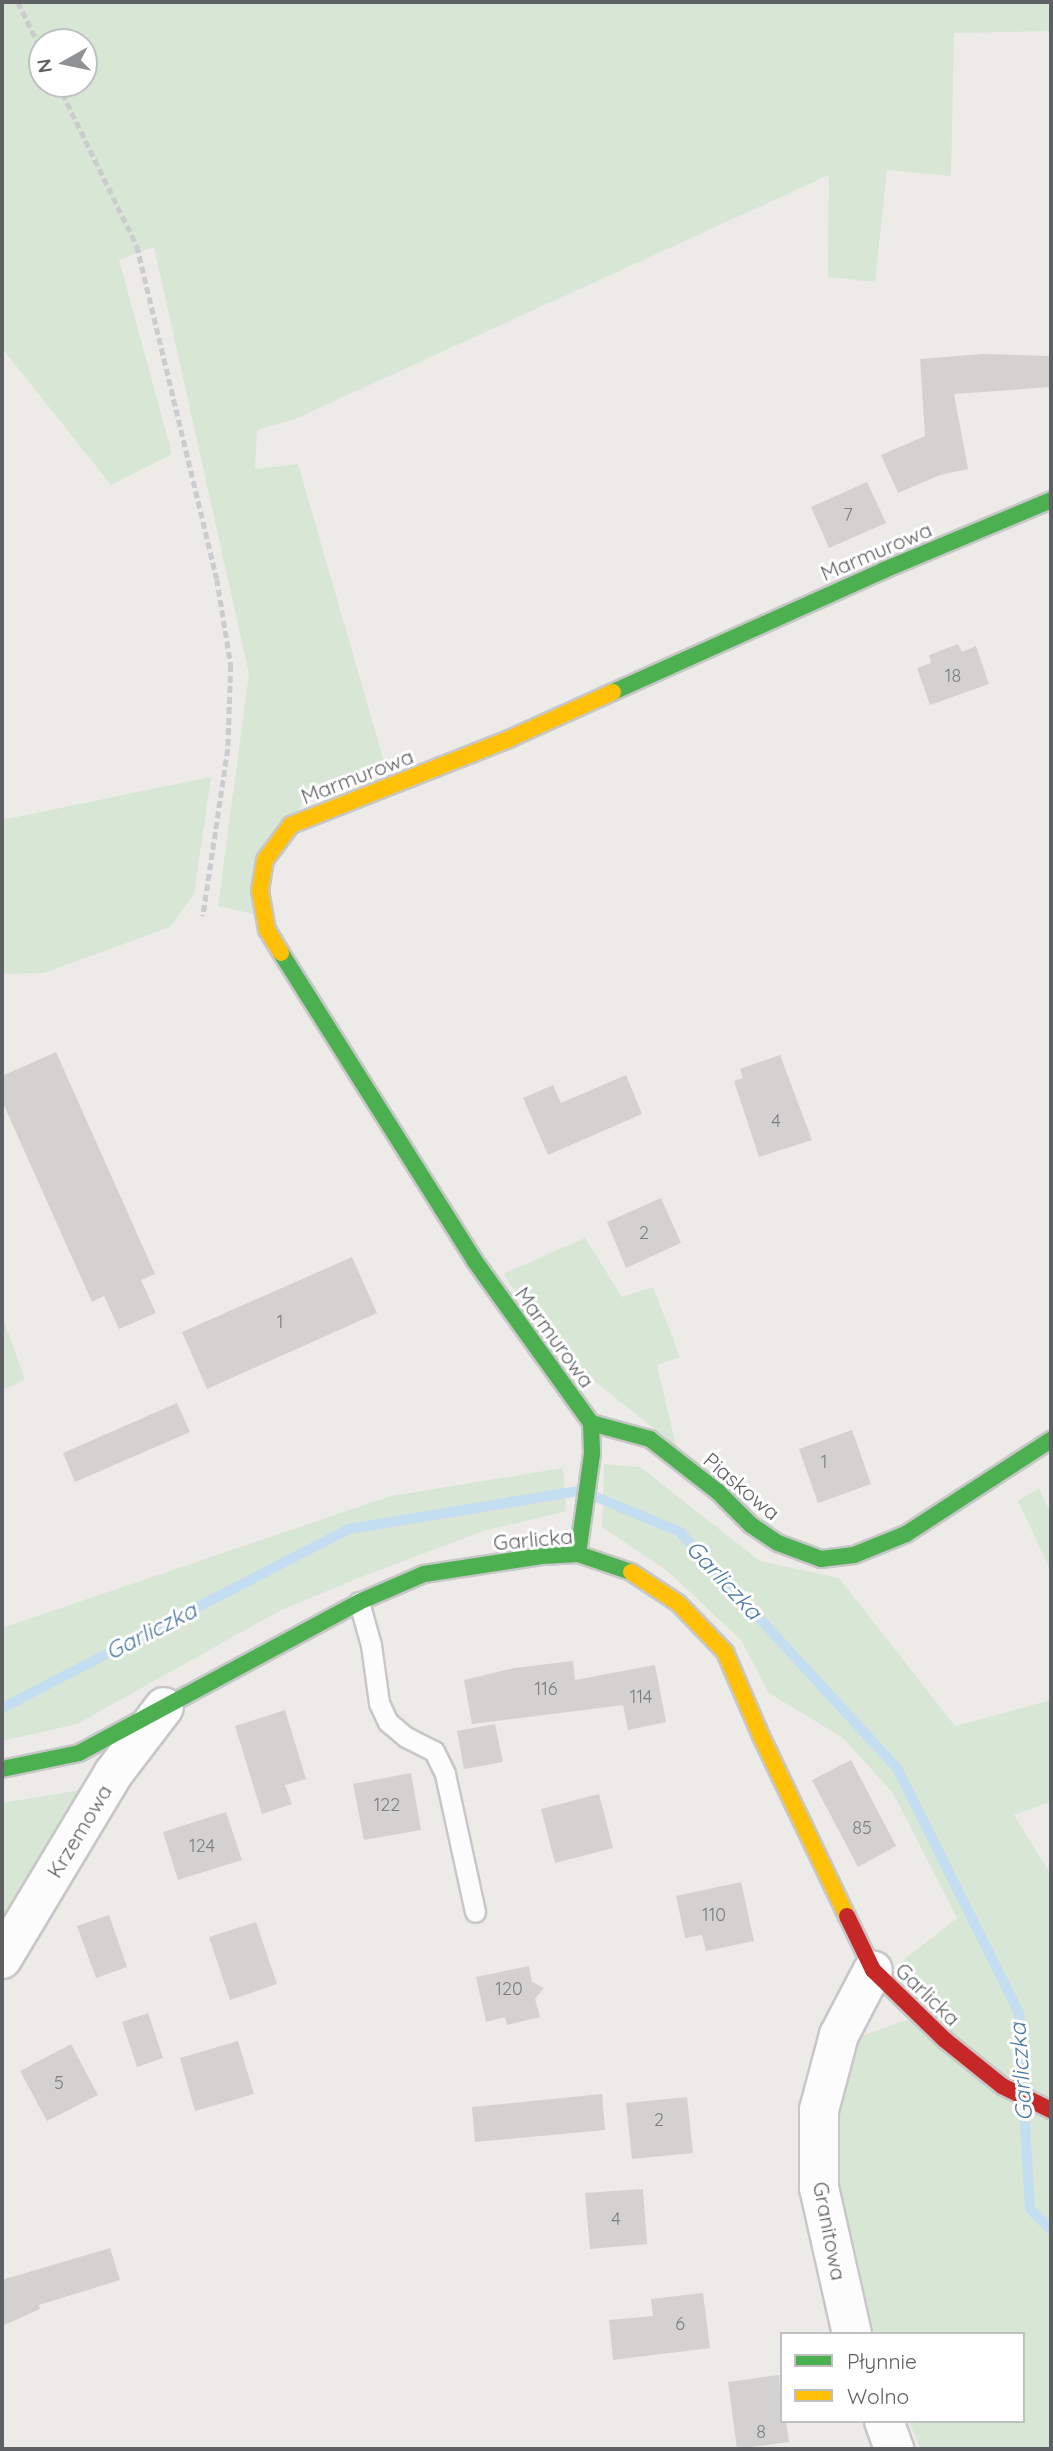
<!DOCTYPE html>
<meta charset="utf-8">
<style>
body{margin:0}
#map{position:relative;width:1053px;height:2451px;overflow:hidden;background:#ecebe8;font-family:Quicksand,sans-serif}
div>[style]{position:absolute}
.green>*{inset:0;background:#d8e6d5}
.stream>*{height:10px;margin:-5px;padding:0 5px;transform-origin:5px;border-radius:5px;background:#c2def0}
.building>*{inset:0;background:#d3d2d0}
.path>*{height:4.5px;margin-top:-2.25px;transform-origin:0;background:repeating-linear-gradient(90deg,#cacdcb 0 7px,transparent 0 10.5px)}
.roads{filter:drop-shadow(2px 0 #c7c7c7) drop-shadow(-2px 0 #c7c7c7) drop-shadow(0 2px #c7c7c7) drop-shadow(0 -2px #c7c7c7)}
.lane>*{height:19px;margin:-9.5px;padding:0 9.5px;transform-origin:9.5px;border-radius:9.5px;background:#fcfcfc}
.street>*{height:38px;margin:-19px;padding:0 19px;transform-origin:19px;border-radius:19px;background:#fcfcfc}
.fast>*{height:16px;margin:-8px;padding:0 8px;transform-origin:8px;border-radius:8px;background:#4caf50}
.slow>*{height:16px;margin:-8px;padding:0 8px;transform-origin:8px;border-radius:8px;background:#ffc107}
.jam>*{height:16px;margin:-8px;padding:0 8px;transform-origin:8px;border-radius:8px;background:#c62828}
span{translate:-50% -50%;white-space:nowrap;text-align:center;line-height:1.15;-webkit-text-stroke:6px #fff;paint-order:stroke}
.number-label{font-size:18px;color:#7c7e80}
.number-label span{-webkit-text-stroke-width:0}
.street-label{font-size:21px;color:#5e6164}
.water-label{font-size:23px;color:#4f7aa4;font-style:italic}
.frame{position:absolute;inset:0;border:4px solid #5e6164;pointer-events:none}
.legend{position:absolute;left:780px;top:2332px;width:245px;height:91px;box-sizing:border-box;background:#fff;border:2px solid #bfc0c1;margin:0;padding:9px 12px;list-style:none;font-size:21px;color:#5e6164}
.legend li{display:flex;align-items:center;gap:14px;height:35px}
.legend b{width:35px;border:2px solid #bfc0c1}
.north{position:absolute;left:28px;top:28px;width:70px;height:70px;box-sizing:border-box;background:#fff;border:2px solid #bfc0c1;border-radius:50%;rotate:261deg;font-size:19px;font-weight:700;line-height:28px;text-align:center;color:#5e6164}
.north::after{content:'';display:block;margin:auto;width:24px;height:32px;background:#909192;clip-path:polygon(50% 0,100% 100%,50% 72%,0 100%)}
</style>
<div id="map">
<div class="green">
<i style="clip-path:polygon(evenodd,2px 2px,1051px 2px,1051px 31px,954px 33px,951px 176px,887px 170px,875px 282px,828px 277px,829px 175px,295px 419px,257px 430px,255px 469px,298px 464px,385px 765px,302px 802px,254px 914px,218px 906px,249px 674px,154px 247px,119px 260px,172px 454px,111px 485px,2px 348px,2px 2px,42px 42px,84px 42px,84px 84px,42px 84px,42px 42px)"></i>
<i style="clip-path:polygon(211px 777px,194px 894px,170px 927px,44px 973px,2px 974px,2px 820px)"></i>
<i style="clip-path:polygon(585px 1238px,622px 1297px,653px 1287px,680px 1357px,657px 1365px,676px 1446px,559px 1353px,503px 1274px)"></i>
<i style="clip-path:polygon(2px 1315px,25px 1380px,2px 1390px)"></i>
<i style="clip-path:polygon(604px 1464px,640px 1467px,760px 1561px,839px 1578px,955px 1726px,1051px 1700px,1051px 1801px,1014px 1815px,1051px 1875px,1051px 2449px,920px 2449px,909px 2421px,1023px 2421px,1023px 2334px,875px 2334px,840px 2246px,833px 2107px,850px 2040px,944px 2007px,901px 1962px,957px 1918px,893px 1793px,843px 1738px,769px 1693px,741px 1640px,670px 1573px,602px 1527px)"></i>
<i style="clip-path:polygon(563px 1468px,566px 1511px,480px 1532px,356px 1579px,281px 1610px,77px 1724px,2px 1741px,2px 1628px,391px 1496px)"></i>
<i style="clip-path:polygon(1039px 1488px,1051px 1514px,1051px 1571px,1018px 1501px)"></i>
<i style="clip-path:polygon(93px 1788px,2px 1923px,2px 1803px)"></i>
</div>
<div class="stream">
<i style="left:594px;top:1496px;width:93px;rotate:22.7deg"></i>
<i style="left:680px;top:1532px;width:321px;rotate:47.4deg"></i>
<i style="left:897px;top:1768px;width:274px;rotate:63.5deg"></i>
<i style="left:1019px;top:2013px;width:73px;rotate:86.9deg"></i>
<i style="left:2px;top:1708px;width:390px;rotate:-27.3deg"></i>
<i style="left:349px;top:1529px;width:233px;rotate:-9.4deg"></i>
<i style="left:1024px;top:2106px;width:103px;rotate:86.7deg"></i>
<i style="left:1030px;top:2209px;width:30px;rotate:45deg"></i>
</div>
<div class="building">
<i style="clip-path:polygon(983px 354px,1051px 356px,1051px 387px,954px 394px,968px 469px,940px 475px,898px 493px,881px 455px,925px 436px,920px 359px)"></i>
<i style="clip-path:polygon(867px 482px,886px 523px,829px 548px,811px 507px)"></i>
<i style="clip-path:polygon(958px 644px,962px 652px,976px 646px,989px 684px,930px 705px,917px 668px,931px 663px,929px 655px)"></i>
<i style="clip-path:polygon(56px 1052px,155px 1274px,141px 1280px,156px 1313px,119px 1329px,104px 1296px,92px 1302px,2px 1101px,2px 1076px)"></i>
<i style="clip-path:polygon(780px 1055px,812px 1140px,759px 1157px,734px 1081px,743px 1078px,740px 1069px)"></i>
<i style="clip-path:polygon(626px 1075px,642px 1114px,548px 1155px,523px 1098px,553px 1085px,561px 1103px)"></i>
<i style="clip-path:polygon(661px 1198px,681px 1243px,626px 1268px,607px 1222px)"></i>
<i style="clip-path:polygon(352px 1257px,377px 1313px,207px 1389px,182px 1332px)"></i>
<i style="clip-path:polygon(177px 1403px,190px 1432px,75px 1482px,63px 1453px)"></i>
<i style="clip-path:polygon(852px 1430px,871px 1484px,818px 1503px,799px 1449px)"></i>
<i style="clip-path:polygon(573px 1661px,575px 1680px,655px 1665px,666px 1722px,628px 1730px,623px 1705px,472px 1724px,464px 1680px,514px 1668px)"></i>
<i style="clip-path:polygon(285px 1710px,306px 1779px,285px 1785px,292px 1804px,262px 1814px,235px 1726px)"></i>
<i style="clip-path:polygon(495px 1724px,503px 1762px,464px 1769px,457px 1731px)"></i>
<i style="clip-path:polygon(851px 1760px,896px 1846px,858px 1867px,812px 1780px)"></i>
<i style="clip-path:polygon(411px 1773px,421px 1830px,364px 1840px,353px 1784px)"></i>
<i style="clip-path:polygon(599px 1794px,613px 1848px,555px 1863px,541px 1809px)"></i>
<i style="clip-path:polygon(226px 1812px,242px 1860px,178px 1880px,163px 1832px)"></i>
<i style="clip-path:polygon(741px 1882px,754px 1941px,706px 1951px,702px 1935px,685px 1938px,676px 1896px)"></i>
<i style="clip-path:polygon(109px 1915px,127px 1967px,96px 1978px,77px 1926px)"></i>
<i style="clip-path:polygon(256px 1922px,277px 1984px,230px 2000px,209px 1937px)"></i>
<i style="clip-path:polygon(529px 1966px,532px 1982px,544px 1988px,535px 1999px,540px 2017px,507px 2025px,505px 2017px,486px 2022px,476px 1977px)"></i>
<i style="clip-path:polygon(148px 2013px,163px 2058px,137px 2067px,122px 2022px)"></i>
<i style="clip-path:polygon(238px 2041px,254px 2094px,195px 2111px,180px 2058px)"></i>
<i style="clip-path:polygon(71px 2044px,98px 2095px,47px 2121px,20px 2071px)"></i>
<i style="clip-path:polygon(602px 2094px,605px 2130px,475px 2142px,472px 2107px)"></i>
<i style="clip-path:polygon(687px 2097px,693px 2153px,632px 2159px,626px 2103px)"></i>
<i style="clip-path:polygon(643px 2189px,647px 2244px,590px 2249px,585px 2193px)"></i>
<i style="clip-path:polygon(110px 2248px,120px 2280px,39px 2305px,40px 2309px,2px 2326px,2px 2280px)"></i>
<i style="clip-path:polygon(703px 2293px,710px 2348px,613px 2360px,609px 2320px,653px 2316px,651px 2299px)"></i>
<i style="clip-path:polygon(779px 2375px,782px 2421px,786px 2421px,789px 2442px,737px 2449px,728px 2382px)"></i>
</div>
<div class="path">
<i style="left:18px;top:2px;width:55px;rotate:63.9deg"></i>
<i style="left:58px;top:84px;width:180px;rotate:64deg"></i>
<i style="left:137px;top:246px;width:342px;rotate:76.5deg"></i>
<i style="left:217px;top:579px;width:87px;rotate:80.8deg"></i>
<i style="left:231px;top:665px;width:84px;rotate:92deg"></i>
<i style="left:228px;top:749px;width:169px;rotate:98.5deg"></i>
</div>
<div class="roads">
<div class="lane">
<i style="left:359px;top:1602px;width:45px;rotate:74.4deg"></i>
<i style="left:371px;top:1645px;width:59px;rotate:82.1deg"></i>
<i style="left:379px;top:1703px;width:21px;rotate:65deg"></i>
<i style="left:388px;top:1722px;width:23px;rotate:40deg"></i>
<i style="left:406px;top:1737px;width:31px;rotate:27deg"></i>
<i style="left:434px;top:1751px;width:25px;rotate:64deg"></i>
<i style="left:445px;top:1774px;width:141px;rotate:77.7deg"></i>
</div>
<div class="street">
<i style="left:2px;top:1959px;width:216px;rotate:-59deg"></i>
<i style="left:113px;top:1774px;width:84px;rotate:-52.7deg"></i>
<i style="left:852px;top:2334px;width:150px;rotate:-102.7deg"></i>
<i style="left:819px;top:2188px;width:78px;rotate:-90deg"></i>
<i style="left:819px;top:2110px;width:78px;rotate:-75.1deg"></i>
<i style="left:839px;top:2035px;width:73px;rotate:-62.4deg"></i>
<i style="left:884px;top:2421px;width:30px;rotate:70deg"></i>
</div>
<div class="fast">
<i style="left:613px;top:692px;width:297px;rotate:-24.2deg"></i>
<i style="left:884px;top:570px;width:181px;rotate:-22.7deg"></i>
<i style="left:281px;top:953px;width:363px;rotate:57.8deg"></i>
<i style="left:474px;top:1260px;width:201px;rotate:54.3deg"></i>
<i style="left:591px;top:1423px;width:31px;rotate:88deg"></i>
<i style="left:592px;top:1454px;width:101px;rotate:98deg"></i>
<i style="left:591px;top:1423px;width:61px;rotate:15.2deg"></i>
<i style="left:650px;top:1439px;width:86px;rotate:37.9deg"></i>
<i style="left:718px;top:1492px;width:47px;rotate:45deg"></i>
<i style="left:751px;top:1525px;width:32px;rotate:34deg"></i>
<i style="left:778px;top:1543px;width:46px;rotate:20.4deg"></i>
<i style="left:821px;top:1559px;width:33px;rotate:-7deg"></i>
<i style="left:854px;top:1555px;width:56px;rotate:-22deg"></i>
<i style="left:906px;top:1534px;width:173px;rotate:-33deg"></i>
<i style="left:2px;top:1769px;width:79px;rotate:-11.7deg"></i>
<i style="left:79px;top:1753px;width:318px;rotate:-28.3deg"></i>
<i style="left:359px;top:1602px;width:71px;rotate:-23.3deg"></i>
<i style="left:424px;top:1574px;width:119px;rotate:-8.7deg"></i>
<i style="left:542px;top:1556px;width:36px;rotate:-3deg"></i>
<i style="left:578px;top:1554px;width:56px;rotate:18.8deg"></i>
</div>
<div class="slow">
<i style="left:281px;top:953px;width:27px;rotate:-121deg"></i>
<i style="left:267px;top:930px;width:40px;rotate:-100deg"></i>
<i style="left:260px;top:891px;width:31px;rotate:-81deg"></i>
<i style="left:265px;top:860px;width:44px;rotate:-53.4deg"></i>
<i style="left:291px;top:825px;width:234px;rotate:-21.5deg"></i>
<i style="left:509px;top:739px;width:114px;rotate:-24.3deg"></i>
<i style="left:631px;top:1572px;width:56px;rotate:33.4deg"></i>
<i style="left:678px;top:1603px;width:68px;rotate:46.2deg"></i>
<i style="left:725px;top:1652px;width:91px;rotate:66.8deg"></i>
<i style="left:761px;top:1736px;width:199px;rotate:64.5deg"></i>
</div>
<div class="jam">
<i style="left:847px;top:1916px;width:60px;rotate:64.3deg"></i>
<i style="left:873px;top:1970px;width:100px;rotate:44.2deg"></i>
<i style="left:945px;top:2040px;width:73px;rotate:38.9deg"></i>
<i style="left:1002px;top:2086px;width:55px;rotate:26.1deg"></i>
</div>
</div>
<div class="number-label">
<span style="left:848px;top:515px">7</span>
<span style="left:953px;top:676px">18</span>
<span style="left:776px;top:1121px">4</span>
<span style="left:644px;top:1233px">2</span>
<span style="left:280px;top:1322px">1</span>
<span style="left:824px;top:1462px">1</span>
<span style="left:546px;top:1689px">116</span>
<span style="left:641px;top:1697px">114</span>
<span style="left:387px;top:1805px">122</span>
<span style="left:862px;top:1828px">85</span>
<span style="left:202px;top:1846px">124</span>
<span style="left:714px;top:1915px">110</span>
<span style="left:509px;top:1989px">120</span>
<span style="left:59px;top:2083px">5</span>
<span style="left:659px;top:2120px">2</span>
<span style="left:616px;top:2219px">4</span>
<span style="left:680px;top:2324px">6</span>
<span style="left:761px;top:2432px">8</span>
</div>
<div class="street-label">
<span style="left:876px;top:551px;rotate:-23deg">Marmurowa</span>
<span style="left:357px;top:776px;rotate:-21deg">Marmurowa</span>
<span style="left:555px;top:1337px;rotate:54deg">Marmurowa</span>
<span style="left:742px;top:1486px;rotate:40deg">Piaskowa</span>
<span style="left:533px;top:1539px;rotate:-5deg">Garlicka</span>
<span style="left:79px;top:1831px;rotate:-59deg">Krzemowa</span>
<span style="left:928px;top:1994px;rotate:44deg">Garlicka</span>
<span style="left:830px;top:2231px;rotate:79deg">Granitowa</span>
</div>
<div class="water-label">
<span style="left:724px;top:1580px;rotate:47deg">Garliczka</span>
<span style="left:151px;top:1631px;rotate:-27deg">Garliczka</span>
<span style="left:1021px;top:2072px;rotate:-94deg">Garliczka</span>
</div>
<div class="frame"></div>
<ul class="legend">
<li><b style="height:9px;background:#4caf50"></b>Płynnie</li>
<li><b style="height:9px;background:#ffc107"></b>Wolno</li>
</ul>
<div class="north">N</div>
</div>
